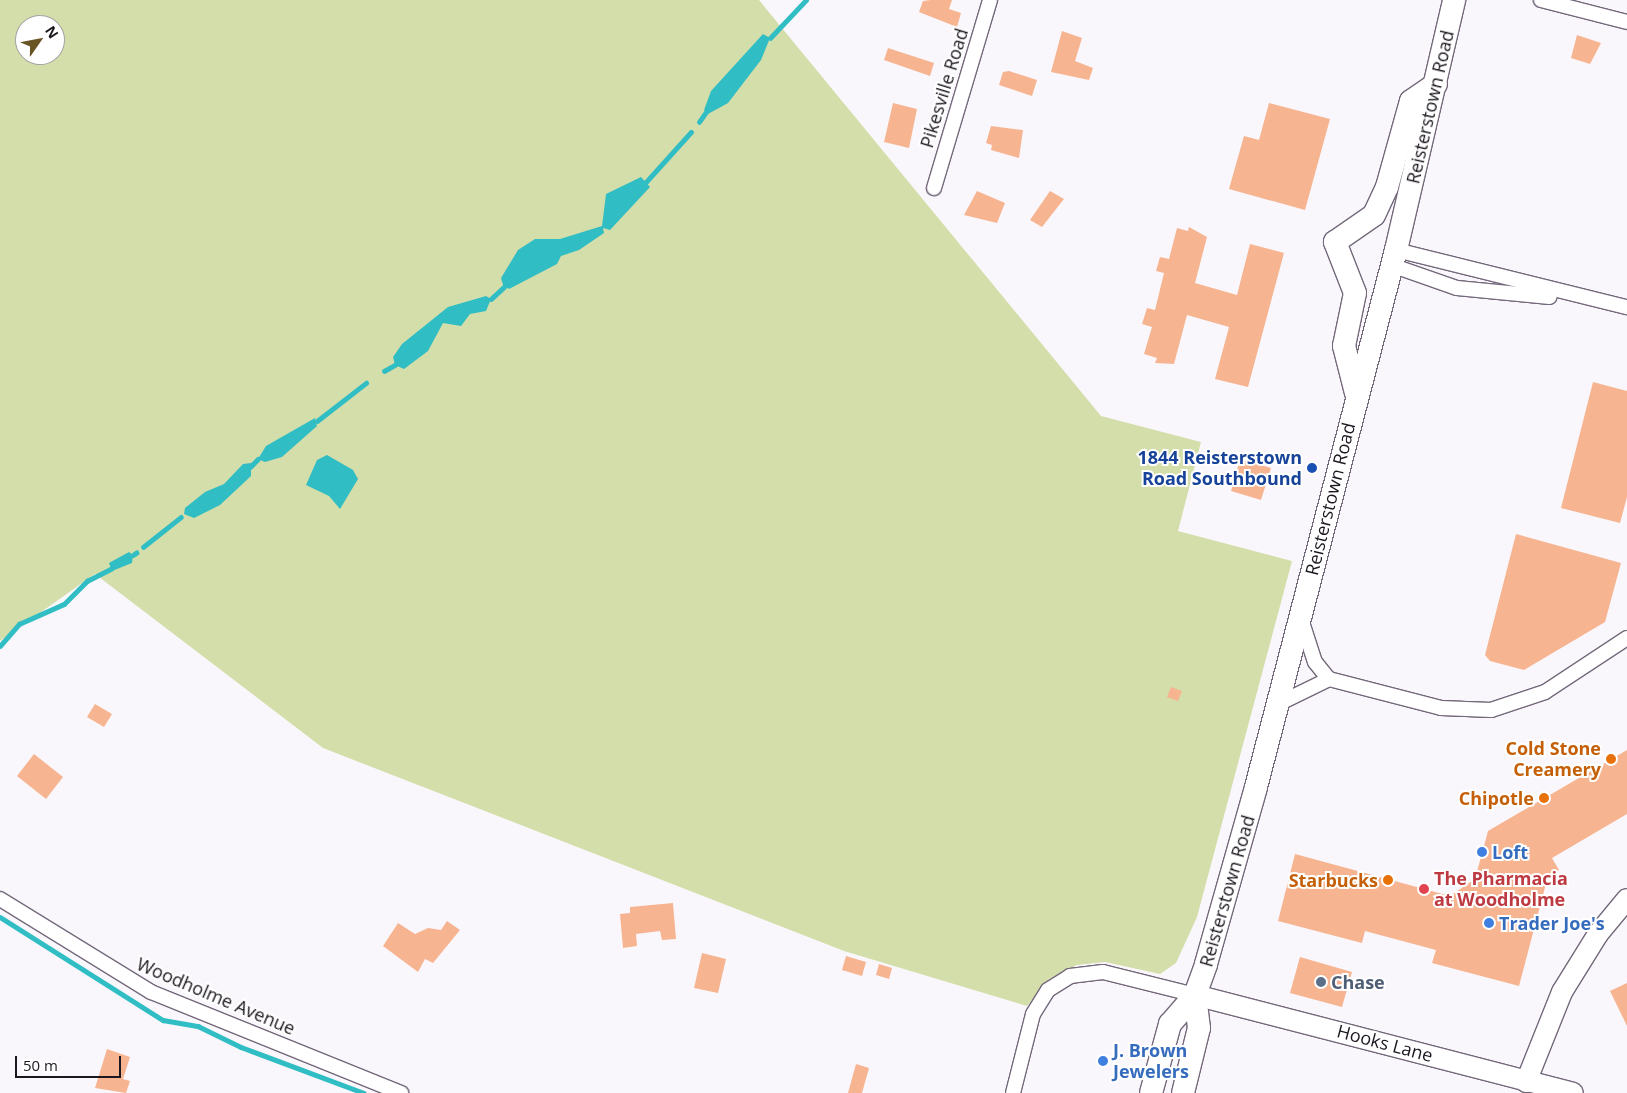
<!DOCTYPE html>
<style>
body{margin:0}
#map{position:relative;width:1627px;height:1093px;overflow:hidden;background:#faf7fc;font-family:"Open Sans",sans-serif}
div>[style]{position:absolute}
.green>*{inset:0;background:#d4deaa}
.water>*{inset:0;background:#31bdc4}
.stream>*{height:4.5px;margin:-2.25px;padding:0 2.25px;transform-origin:2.25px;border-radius:2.25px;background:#31bdc4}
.building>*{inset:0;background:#f6b491}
.roads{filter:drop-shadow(1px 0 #74687b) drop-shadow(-1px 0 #74687b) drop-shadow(0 1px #74687b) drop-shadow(0 -1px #74687b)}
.street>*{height:14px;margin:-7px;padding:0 7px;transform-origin:7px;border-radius:7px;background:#fff}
.secondary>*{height:20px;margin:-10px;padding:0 10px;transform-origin:10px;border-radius:10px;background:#fff}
.primary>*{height:22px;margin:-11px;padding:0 11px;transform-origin:11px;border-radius:11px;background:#fff}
.dots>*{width:14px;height:14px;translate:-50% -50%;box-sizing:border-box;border:2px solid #fff;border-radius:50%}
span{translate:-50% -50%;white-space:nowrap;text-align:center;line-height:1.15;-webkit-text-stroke:4px #fff;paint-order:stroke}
.street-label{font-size:18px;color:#1c171f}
.transit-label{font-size:18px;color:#164399;font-weight:700}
.right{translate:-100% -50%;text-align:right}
.food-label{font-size:18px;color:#c56008;font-weight:700}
.shop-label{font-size:18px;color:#366cbe;font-weight:700}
.left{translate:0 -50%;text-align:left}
.health-label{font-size:18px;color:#be3a42;font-weight:700}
.service-label{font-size:18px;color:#4e5e75;font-weight:700}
.north{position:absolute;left:15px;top:15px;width:50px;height:50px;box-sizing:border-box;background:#fff;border:1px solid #a4a2a5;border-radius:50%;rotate:57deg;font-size:14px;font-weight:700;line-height:20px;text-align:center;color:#1c171f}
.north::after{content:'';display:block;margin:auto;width:18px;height:22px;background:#695423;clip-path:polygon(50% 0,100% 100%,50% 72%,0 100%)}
.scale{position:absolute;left:15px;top:1056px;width:106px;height:22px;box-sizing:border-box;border:2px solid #1c171f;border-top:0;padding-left:6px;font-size:15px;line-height:18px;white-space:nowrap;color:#1c171f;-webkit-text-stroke:4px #fff;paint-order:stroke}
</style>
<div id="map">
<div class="green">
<i style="clip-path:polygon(evenodd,0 0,759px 0,1101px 416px,1201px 442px,1178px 531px,1292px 561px,1197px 917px,1176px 963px,1160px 974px,1105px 962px,1077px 965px,1049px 979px,1027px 1006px,844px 951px,323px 748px,95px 574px,0 641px,0 0,25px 25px,55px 25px,55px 55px,25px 55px,25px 25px)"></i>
</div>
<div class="water">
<i style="clip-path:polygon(763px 34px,770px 38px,761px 60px,728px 103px,708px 114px,704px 110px,711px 91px)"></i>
<i style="clip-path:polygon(641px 177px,650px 187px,610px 230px,603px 228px,604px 233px,579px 250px,561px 256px,557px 264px,509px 289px,503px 285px,501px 278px,518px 250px,535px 239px,560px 239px,602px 226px,606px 194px)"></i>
<i style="clip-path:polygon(486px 296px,491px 299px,486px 311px,470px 314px,461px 326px,443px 323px,428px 351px,404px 369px,395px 365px,393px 357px,402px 344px,448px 307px)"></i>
<i style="clip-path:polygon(315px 418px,317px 426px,282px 457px,265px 462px,258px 459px,266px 446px)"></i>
<i style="clip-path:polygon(327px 455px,353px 470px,358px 479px,340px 509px,329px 496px,306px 485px,317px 460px)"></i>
<i style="clip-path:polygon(251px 463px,251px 476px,220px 505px,194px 518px,184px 514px,185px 508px,205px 492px,224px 484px,243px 464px)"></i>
<i style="clip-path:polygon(129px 552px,133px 555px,132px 563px,112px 571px,109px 563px)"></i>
</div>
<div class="stream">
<i style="left:770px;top:38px;width:52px;rotate:-46.5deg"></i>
<i style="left:699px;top:122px;width:12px;rotate:-55deg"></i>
<i style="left:646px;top:182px;width:67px;rotate:-48deg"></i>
<i style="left:491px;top:299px;width:18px;rotate:-43deg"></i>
<i style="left:384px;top:371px;width:13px;rotate:-29deg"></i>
<i style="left:317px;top:421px;width:62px;rotate:-37.8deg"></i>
<i style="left:250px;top:467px;width:11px;rotate:-45deg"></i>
<i style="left:143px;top:547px;width:48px;rotate:-38.3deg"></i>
<i style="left:133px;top:555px;width:4px;rotate:-34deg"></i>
<i style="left:0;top:646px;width:29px;rotate:-49deg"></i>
<i style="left:19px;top:624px;width:49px;rotate:-24deg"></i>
<i style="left:64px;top:604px;width:33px;rotate:-45deg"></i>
<i style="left:87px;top:581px;width:27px;rotate:-27deg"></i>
<i style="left:0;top:917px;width:193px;rotate:32.3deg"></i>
<i style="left:163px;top:1020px;width:36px;rotate:10deg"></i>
<i style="left:198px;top:1026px;width:48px;rotate:26deg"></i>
<i style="left:241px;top:1047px;width:131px;rotate:20.5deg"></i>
</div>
<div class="building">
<i style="clip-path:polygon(931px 0,952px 0,949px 9px,961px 13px,957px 27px,919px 12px,923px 1px)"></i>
<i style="clip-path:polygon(1062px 31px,1082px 38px,1075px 61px,1093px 68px,1089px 80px,1051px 72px)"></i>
<i style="clip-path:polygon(1577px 35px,1601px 43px,1590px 64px,1571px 58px)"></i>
<i style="clip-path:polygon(888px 48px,934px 63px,930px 76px,884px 60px)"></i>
<i style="clip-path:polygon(1009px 71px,1037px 80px,1032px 96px,999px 85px,1003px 72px)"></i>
<i style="clip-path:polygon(893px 103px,917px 109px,909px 148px,884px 142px)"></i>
<i style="clip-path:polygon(1269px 103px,1330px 119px,1305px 210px,1229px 189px,1244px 136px,1259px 140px)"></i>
<i style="clip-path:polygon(991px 126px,1023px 130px,1019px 158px,991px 150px,992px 145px,986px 143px)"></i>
<i style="clip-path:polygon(977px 191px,1005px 203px,997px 223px,964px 215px)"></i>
<i style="clip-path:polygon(1050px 191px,1064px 199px,1042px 227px,1030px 220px)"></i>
<i style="clip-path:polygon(1189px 227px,1207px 237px,1195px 283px,1237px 295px,1250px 244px,1284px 253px,1248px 387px,1215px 379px,1229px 327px,1187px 315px,1174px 364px,1155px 363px,1157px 358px,1144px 354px,1152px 327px,1142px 324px,1147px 308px,1155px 310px,1164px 273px,1156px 271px,1160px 257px,1169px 259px,1177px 228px,1188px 231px)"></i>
<i style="clip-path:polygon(1593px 382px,1627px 391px,1627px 497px,1620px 523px,1561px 508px)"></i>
<i style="clip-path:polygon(1240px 459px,1271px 468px,1261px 500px,1231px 491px)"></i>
<i style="clip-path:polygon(1516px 534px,1621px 563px,1605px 622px,1524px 670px,1490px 661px,1485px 655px)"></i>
<i style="clip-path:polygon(1171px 687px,1182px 691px,1178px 701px,1167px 697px)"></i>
<i style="clip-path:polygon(95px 704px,112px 714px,104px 727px,87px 717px)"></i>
<i style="clip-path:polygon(1627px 750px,1627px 814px,1552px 858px,1559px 870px,1548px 876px,1519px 986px,1432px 963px,1436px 950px,1365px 931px,1362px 943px,1278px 921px,1295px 854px,1450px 896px,1475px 879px,1488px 831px)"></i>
<i style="clip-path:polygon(34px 754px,63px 777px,46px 799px,17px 776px)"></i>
<i style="clip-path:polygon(673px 903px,676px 939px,662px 940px,660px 931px,636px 934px,637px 946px,623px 948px,620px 914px,630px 913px,630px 907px)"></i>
<i style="clip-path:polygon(447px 921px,460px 930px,433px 963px,425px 959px,418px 972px,383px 946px,398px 923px,415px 934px,428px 928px,441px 930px)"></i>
<i style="clip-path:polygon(702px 953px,726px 959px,718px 993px,694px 988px)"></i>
<i style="clip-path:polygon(846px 956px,866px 962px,862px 976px,842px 970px)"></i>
<i style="clip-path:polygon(1300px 957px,1352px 972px,1342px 1007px,1290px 993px)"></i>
<i style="clip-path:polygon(879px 964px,892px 968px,889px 979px,876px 975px)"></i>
<i style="clip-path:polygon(1627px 983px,1627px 1026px,1610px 991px)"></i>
<i style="clip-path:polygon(107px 1049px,130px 1057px,123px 1079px,130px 1081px,126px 1093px,95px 1088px)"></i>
<i style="clip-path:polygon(856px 1064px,869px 1068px,862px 1093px,848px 1093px)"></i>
</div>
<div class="roads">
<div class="street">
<i style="left:1541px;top:0;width:89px;rotate:14.3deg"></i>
<i style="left:934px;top:188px;width:196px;rotate:-73.4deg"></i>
<i style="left:1396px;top:250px;width:238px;rotate:13.9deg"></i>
<i style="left:1391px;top:265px;width:70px;rotate:19.2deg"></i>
<i style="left:1457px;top:288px;width:93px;rotate:5.5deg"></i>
<i style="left:1301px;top:619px;width:45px;rotate:72deg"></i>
<i style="left:1315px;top:662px;width:22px;rotate:51deg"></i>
<i style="left:1278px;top:704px;width:57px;rotate:-26.1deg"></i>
<i style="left:1329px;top:679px;width:116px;rotate:14.5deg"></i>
<i style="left:1441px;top:708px;width:50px;rotate:2.3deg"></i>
<i style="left:1491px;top:710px;width:57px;rotate:-18.4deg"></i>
<i style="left:1545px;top:692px;width:98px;rotate:-33.4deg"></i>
<i style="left:0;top:899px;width:177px;rotate:31.6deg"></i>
<i style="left:151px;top:992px;width:270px;rotate:22deg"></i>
<i style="left:1013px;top:1093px;width:81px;rotate:-75.8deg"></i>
<i style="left:1033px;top:1014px;width:28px;rotate:-58deg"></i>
<i style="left:1048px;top:990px;width:26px;rotate:-32deg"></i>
<i style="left:1070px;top:976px;width:33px;rotate:-7deg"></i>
<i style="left:1103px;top:972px;width:95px;rotate:14deg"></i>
</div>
<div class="secondary">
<i style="left:1195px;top:995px;width:390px;rotate:14.5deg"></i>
<i style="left:1526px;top:1082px;width:97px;rotate:-68.2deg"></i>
<i style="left:1562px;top:992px;width:68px;rotate:-58.2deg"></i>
<i style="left:1598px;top:934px;width:45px;rotate:-50.4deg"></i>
</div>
<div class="primary">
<i style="left:1356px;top:393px;width:49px;rotate:-104.3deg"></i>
<i style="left:1344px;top:346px;width:54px;rotate:-78.3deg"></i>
<i style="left:1355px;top:293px;width:55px;rotate:-111.4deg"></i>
<i style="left:1335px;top:242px;width:47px;rotate:-34.7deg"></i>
<i style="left:1374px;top:215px;width:31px;rotate:-65deg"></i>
<i style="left:1387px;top:187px;width:89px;rotate:-74.4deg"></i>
<i style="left:1411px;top:101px;width:30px;rotate:-34deg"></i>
<i style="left:1151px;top:1093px;width:72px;rotate:-74.6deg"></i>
<i style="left:1170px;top:1024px;width:38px;rotate:-49deg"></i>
<i style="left:1195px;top:995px;width:33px;rotate:-70deg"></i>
<i style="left:1206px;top:964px;width:184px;rotate:-74.2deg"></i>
<i style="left:1256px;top:787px;width:555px;rotate:-75.39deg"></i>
<i style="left:1396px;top:250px;width:257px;rotate:-76.9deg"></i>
<i style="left:1183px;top:1093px;width:67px;rotate:-76.2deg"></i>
<i style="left:1199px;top:1028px;width:33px;rotate:-97deg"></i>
</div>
</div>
<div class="dots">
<i style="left:1312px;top:468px;background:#1a4fb4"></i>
<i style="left:1611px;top:759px;background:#e8710a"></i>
<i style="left:1544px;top:798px;background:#e8710a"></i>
<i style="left:1482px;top:852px;background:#3f7fe0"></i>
<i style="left:1388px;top:880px;background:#e8710a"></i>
<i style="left:1424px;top:889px;background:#e0444e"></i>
<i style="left:1489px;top:923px;background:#3f7fe0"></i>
<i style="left:1321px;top:982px;background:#5c6f8a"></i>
<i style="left:1103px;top:1061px;background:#3f7fe0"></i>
</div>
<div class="street-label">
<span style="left:944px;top:88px;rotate:-73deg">Pikesville Road</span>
<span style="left:1430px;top:107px;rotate:-77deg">Reisterstown Road</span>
<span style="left:1330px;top:499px;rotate:-76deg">Reisterstown Road</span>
<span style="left:1227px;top:891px;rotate:-74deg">Reisterstown Road</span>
<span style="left:216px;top:996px;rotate:23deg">Woodholme Avenue</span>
<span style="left:1385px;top:1043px;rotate:15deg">Hooks Lane</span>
</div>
<div class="transit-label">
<span class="right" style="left:1302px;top:468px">1844 Reisterstown<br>Road Southbound</span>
</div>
<div class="food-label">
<span class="right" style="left:1601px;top:759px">Cold Stone<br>Creamery</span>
<span class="right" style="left:1534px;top:798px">Chipotle</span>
<span class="right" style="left:1378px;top:880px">Starbucks</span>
</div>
<div class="shop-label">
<span class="left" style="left:1492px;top:852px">Loft</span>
<span class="left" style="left:1499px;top:923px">Trader Joe's</span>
<span class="left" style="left:1113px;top:1061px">J. Brown<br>Jewelers</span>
</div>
<div class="health-label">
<span class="left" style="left:1434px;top:889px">The Pharmacia<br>at Woodholme</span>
</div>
<div class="service-label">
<span class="left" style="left:1331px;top:982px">Chase</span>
</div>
<div class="north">N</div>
<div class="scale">50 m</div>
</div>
